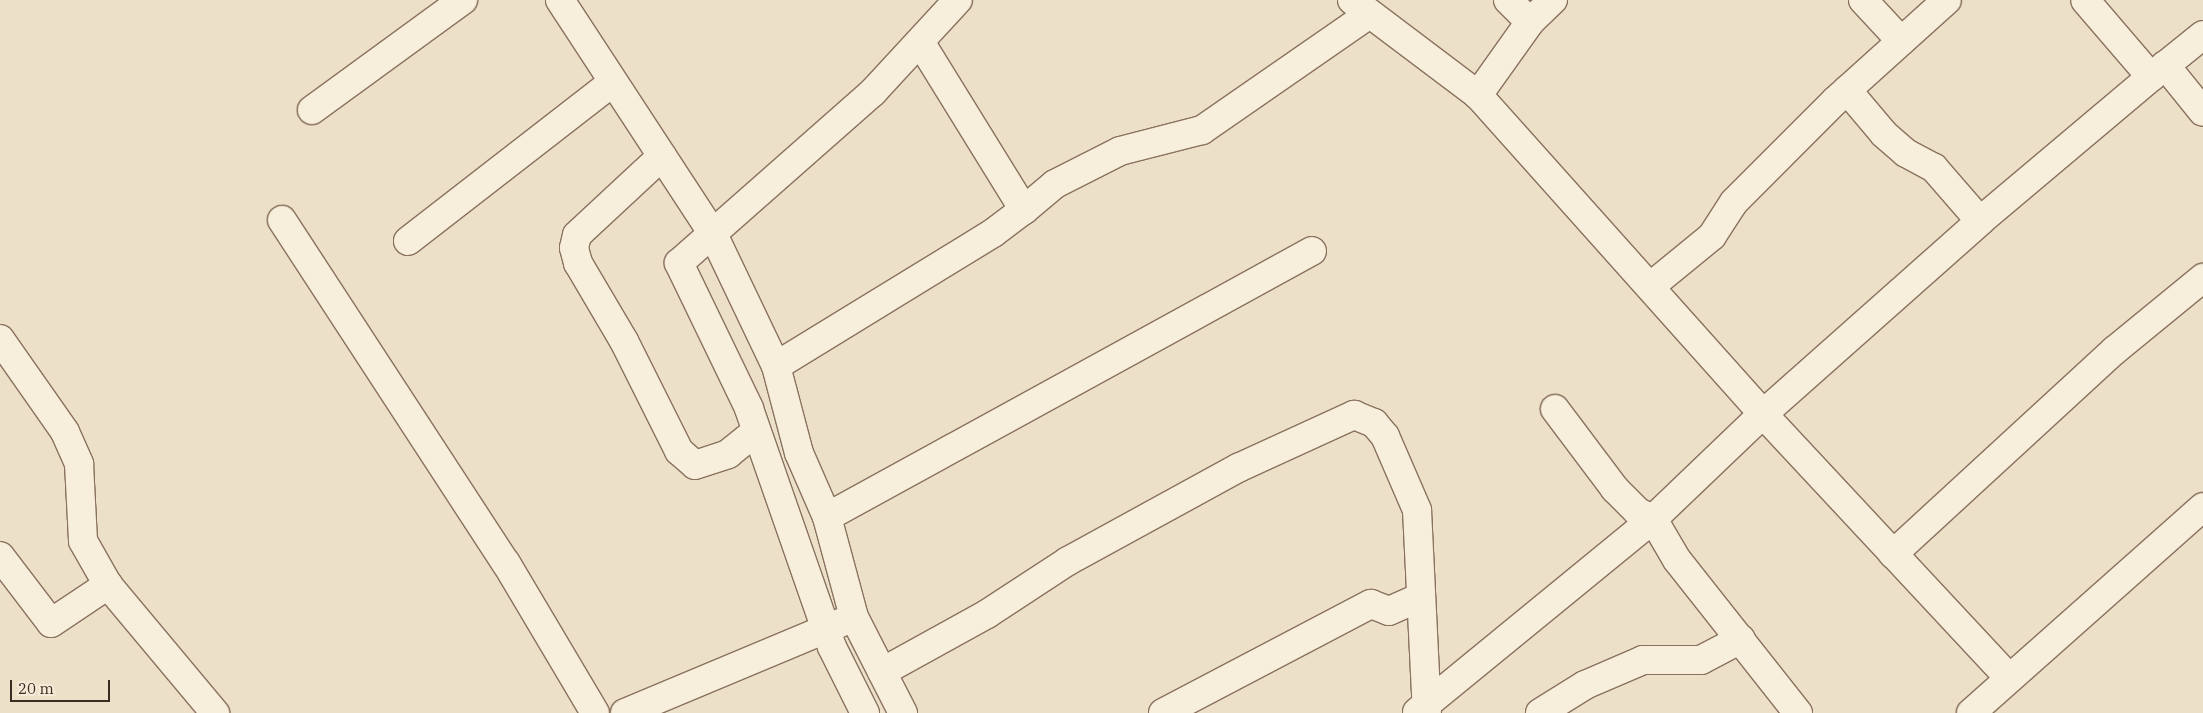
<!DOCTYPE html>
<style>
body{margin:0}
#map{position:relative;width:2203px;height:713px;overflow:hidden;background:#ede0c9;font-family:"IBM Plex Serif",serif}
div>[style]{position:absolute}
.roads{filter:drop-shadow(1px 0 #89725e) drop-shadow(-1px 0 #89725e) drop-shadow(0 1px #89725e) drop-shadow(0 -1px #89725e)}
.street>*{height:28px;margin:-14px;padding:0 14px;transform-origin:14px;border-radius:14px;background:#f8eedc}
.secondary>*{height:28px;margin:-14px;padding:0 14px;transform-origin:14px;border-radius:14px;background:#f8eedc}
span{translate:-50% -50%;white-space:nowrap;text-align:center;line-height:1.15;-webkit-text-stroke:4px #f5ebd8;paint-order:stroke}
.scale{position:absolute;left:10px;top:680px;width:100px;height:22px;box-sizing:border-box;border:2px solid #3a2c21;border-top:0;padding-left:6px;font-size:15px;line-height:18px;white-space:nowrap;color:#3a2c21;-webkit-text-stroke:4px #f5ebd8;paint-order:stroke}
</style>
<div id="map">
<div class="roads">
<div class="street">
<i style="left:1352px;top:0;width:158px;rotate:37deg"></i>
<i style="left:1508px;top:0;width:31px;rotate:45deg"></i>
<i style="left:1530px;top:22px;width:90px;rotate:125.5deg"></i>
<i style="left:1478px;top:95px;width:428px;rotate:48.2deg"></i>
<i style="left:1763px;top:414px;width:290px;rotate:-41.6deg"></i>
<i style="left:1980px;top:221px;width:224px;rotate:-40.1deg"></i>
<i style="left:2151px;top:77px;width:101px;rotate:-130.6deg"></i>
<i style="left:1863px;top:0;width:56px;rotate:47.2deg"></i>
<i style="left:1530px;top:22px;width:32px;rotate:-44deg"></i>
<i style="left:2165px;top:65px;width:60px;rotate:51deg"></i>
<i style="left:2151px;top:77px;width:67px;rotate:-38.9deg"></i>
<i style="left:1847px;top:90px;width:57px;rotate:49.9deg"></i>
<i style="left:1884px;top:134px;width:29px;rotate:41deg"></i>
<i style="left:1906px;top:153px;width:32px;rotate:28deg"></i>
<i style="left:1934px;top:168px;width:70px;rotate:49deg"></i>
<i style="left:312px;top:110px;width:187px;rotate:-36.1deg"></i>
<i style="left:662px;top:156px;width:116px;rotate:137.1deg"></i>
<i style="left:577px;top:235px;width:13px;rotate:103deg"></i>
<i style="left:574px;top:248px;width:16px;rotate:75deg"></i>
<i style="left:578px;top:263px;width:91px;rotate:59.5deg"></i>
<i style="left:624px;top:341px;width:123px;rotate:63.4deg"></i>
<i style="left:679px;top:451px;width:21px;rotate:41deg"></i>
<i style="left:695px;top:465px;width:35px;rotate:-18deg"></i>
<i style="left:728px;top:454px;width:36px;rotate:-39deg"></i>
<i style="left:1024px;top:210px;width:40px;rotate:-40deg"></i>
<i style="left:1055px;top:184px;width:73px;rotate:-26.9deg"></i>
<i style="left:1120px;top:151px;width:85px;rotate:-14.4deg"></i>
<i style="left:1202px;top:130px;width:202px;rotate:-34.7deg"></i>
<i style="left:282px;top:220px;width:410px;rotate:56.9deg"></i>
<i style="left:506px;top:563px;width:174px;rotate:59.3deg"></i>
<i style="left:408px;top:241px;width:259px;rotate:-37.8deg"></i>
<i style="left:1651px;top:286px;width:79px;rotate:-39.3deg"></i>
<i style="left:1712px;top:236px;width:40px;rotate:-57.1deg"></i>
<i style="left:1734px;top:202px;width:144px;rotate:-45deg"></i>
<i style="left:1836px;top:100px;width:149px;rotate:-42deg"></i>
<i style="left:0;top:339px;width:113px;rotate:55deg"></i>
<i style="left:65px;top:432px;width:35px;rotate:66deg"></i>
<i style="left:79px;top:464px;width:77px;rotate:87deg"></i>
<i style="left:83px;top:541px;width:51px;rotate:60.4deg"></i>
<i style="left:776px;top:366px;width:255px;rotate:-31.5deg"></i>
<i style="left:993px;top:233px;width:39px;rotate:-37deg"></i>
<i style="left:1024px;top:210px;width:196px;rotate:-121.7deg"></i>
<i style="left:827px;top:517px;width:553px;rotate:-28.74deg"></i>
<i style="left:1893px;top:554px;width:301px;rotate:-42.6deg"></i>
<i style="left:2115px;top:350px;width:114px;rotate:-39.3deg"></i>
<i style="left:0;top:556px;width:84px;rotate:52.7deg"></i>
<i style="left:51px;top:623px;width:69px;rotate:-33.7deg"></i>
<i style="left:108px;top:585px;width:167px;rotate:50.1deg"></i>
<i style="left:882px;top:672px;width:120px;rotate:-28.9deg"></i>
<i style="left:987px;top:614px;width:97px;rotate:-33.2deg"></i>
<i style="left:1068px;top:561px;width:194px;rotate:-28.7deg"></i>
<i style="left:1238px;top:468px;width:128px;rotate:-24.6deg"></i>
<i style="left:1354px;top:415px;width:22px;rotate:22deg"></i>
<i style="left:1374px;top:423px;width:17px;rotate:50deg"></i>
<i style="left:1385px;top:436px;width:81px;rotate:66.6deg"></i>
<i style="left:1417px;top:510px;width:203px;rotate:87.2deg"></i>
<i style="left:1417px;top:712px;width:305px;rotate:-39.3deg"></i>
<i style="left:1653px;top:519px;width:17px;rotate:-155deg"></i>
<i style="left:1638px;top:512px;width:33px;rotate:-135deg"></i>
<i style="left:1615px;top:489px;width:100px;rotate:-126.9deg"></i>
<i style="left:625px;top:713px;width:248px;rotate:-22.7deg"></i>
<i style="left:1163px;top:713px;width:235px;rotate:-27.7deg"></i>
<i style="left:1371px;top:604px;width:19px;rotate:21deg"></i>
<i style="left:1389px;top:611px;width:34px;rotate:-24deg"></i>
<i style="left:1540px;top:713px;width:53px;rotate:-31.9deg"></i>
<i style="left:1585px;top:685px;width:63px;rotate:-23.3deg"></i>
<i style="left:1643px;top:660px;width:58px"></i>
<i style="left:1701px;top:660px;width:45px;rotate:-27.7deg"></i>
<i style="left:1798px;top:713px;width:195px;rotate:-128.3deg"></i>
<i style="left:1677px;top:560px;width:48px;rotate:-120.3deg"></i>
<i style="left:1653px;top:519px;width:152px;rotate:-43.7deg"></i>
<i style="left:1763px;top:414px;width:361px;rotate:47deg"></i>
<i style="left:1971px;top:713px;width:310px;rotate:-41.6deg"></i>
</div>
<div class="secondary">
<i style="left:560px;top:0;width:280px;rotate:56.8deg"></i>
<i style="left:713px;top:234px;width:146px;rotate:64.5deg"></i>
<i style="left:776px;top:366px;width:90px;rotate:75.2deg"></i>
<i style="left:799px;top:453px;width:70px;rotate:66.4deg"></i>
<i style="left:827px;top:517px;width:104px;rotate:74.9deg"></i>
<i style="left:854px;top:617px;width:108px;rotate:63deg"></i>
<i style="left:865px;top:713px;width:74px;rotate:-116.6deg"></i>
<i style="left:832px;top:647px;width:253px;rotate:-109.2deg"></i>
<i style="left:749px;top:408px;width:161px;rotate:-115.8deg"></i>
<i style="left:679px;top:263px;width:259px;rotate:-41.4deg"></i>
<i style="left:873px;top:92px;width:125px;rotate:-47.3deg"></i>
</div>
</div>
<div class="scale">20 m</div>
</div>
